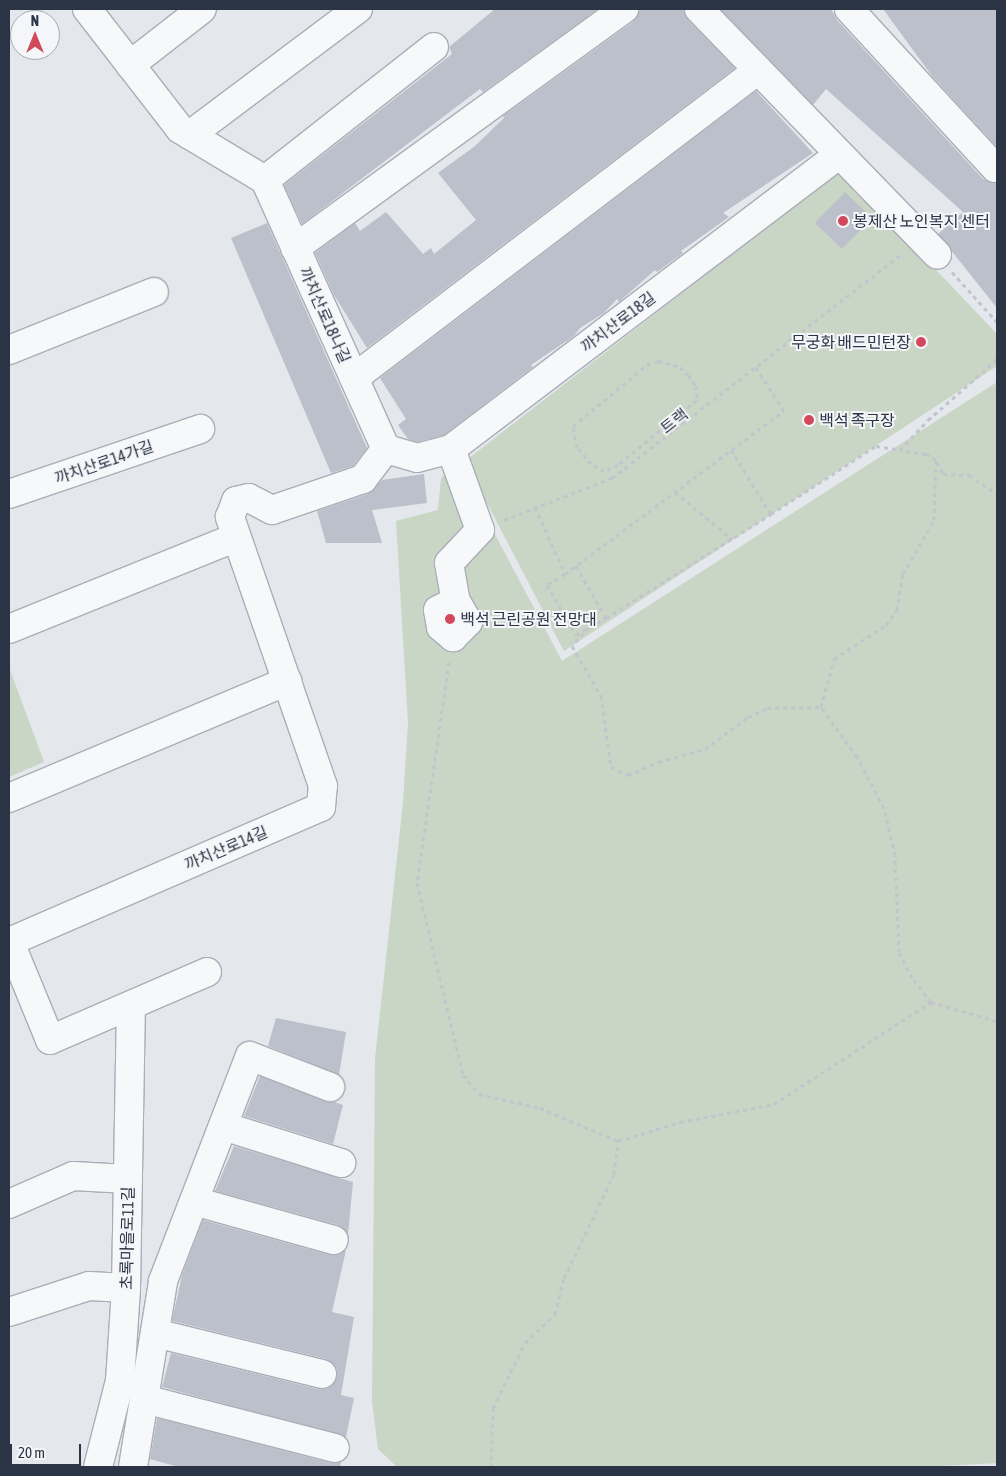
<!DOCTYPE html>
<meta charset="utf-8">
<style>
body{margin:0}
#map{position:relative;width:1006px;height:1476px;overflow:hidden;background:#e4e7ec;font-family:"Asap Condensed","Noto Sans KR",sans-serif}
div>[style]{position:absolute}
.green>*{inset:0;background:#c9d6c5}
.building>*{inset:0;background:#bbc0ca}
.path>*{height:3px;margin-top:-1.5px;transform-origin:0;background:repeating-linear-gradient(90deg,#c2c5cb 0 4px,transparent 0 8px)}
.roads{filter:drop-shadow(1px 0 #a9aeb7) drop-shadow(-1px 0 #a9aeb7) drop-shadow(0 1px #a9aeb7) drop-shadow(0 -1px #a9aeb7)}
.minor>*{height:28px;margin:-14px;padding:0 14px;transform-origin:14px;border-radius:14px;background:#f7f8fa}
.dots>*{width:14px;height:14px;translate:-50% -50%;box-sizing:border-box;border:2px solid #f4f6f9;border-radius:50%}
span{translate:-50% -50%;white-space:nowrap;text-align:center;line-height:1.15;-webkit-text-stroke:4px #f4f6f9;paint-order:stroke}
.poi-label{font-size:16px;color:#2b3445}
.left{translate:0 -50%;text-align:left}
.right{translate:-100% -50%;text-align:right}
.street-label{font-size:16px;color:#2b3445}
.frame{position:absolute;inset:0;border:10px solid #2b3445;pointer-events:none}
.north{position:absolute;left:10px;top:10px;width:50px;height:50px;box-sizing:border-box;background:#f4f6f9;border:1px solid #a4a8b1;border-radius:50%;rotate:0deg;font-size:14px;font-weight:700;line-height:20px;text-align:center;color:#2b3445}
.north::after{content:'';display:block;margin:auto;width:18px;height:22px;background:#d1495b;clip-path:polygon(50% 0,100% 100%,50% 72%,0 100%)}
.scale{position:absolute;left:10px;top:1444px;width:71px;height:22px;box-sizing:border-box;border:2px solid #2b3445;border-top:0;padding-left:6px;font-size:15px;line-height:18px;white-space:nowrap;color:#2b3445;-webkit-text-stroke:4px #f4f6f9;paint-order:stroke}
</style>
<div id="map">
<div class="green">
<i style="clip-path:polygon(841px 170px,997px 334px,997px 366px,564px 651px,465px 461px)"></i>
<i style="clip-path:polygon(997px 382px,997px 1463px,923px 1467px,397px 1467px,378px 1449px,372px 1401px,375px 1059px,403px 802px,408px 723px,396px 521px,438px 510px,441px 479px,447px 470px,461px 470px,562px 661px)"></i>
<i style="clip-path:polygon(9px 667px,44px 762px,9px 777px)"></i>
</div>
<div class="building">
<i style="clip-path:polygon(495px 9px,598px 9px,483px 92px,480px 89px,302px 224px,284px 185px,452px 54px,449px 47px)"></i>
<i style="clip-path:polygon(639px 9px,684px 9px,688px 20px,735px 68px,367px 348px,334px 295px,315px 253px,355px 223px,360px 231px,386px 212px,423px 254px,431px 248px,434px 254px,476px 220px,438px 173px,475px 146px,504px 118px,503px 116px,633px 22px)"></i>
<i style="clip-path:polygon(720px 9px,831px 9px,837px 20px,983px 179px,997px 183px,997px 308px,938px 234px,963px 212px,826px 89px,813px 105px)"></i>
<i style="clip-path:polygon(883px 9px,997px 9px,997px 147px,932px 76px)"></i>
<i style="clip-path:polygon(756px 91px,813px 153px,723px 213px,729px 217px,681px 251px,683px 253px,657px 272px,655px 270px,619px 302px,617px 299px,604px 313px,580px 328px,574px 336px,531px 365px,533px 367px,444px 435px,417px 442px,408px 439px,398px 425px,406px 419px,380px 378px)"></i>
<i style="clip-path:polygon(845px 192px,872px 218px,842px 249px,815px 223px)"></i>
<i style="clip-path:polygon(267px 223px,367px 448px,353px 466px,331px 473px,231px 238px)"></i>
<i style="clip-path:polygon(424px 474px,427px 503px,372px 510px,382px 543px,326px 543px,317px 511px,368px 494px,382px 480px)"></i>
<i style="clip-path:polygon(276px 1018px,346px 1032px,339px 1075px,268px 1046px)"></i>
<i style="clip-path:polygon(260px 1076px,343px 1105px,333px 1144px,244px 1116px)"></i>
<i style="clip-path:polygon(234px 1146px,353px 1182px,348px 1234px,338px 1225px,215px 1191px)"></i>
<i style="clip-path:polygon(203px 1220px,330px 1255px,338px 1255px,346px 1250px,332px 1312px,354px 1317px,341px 1395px,354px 1398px,346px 1437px,162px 1387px,171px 1353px,318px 1389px,327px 1389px,337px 1378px,337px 1369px,326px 1359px,172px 1321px,182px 1275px)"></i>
<i style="clip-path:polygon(157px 1418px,331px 1463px,341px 1462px,340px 1467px,179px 1467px,150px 1459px)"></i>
</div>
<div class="path">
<i style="left:952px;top:272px;width:67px;rotate:48deg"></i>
<i style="left:658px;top:361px;width:23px;rotate:15deg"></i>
<i style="left:680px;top:367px;width:11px;rotate:45deg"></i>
<i style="left:688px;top:375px;width:14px;rotate:54deg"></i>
<i style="left:696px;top:386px;width:14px;rotate:86deg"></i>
<i style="left:697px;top:400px;width:102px;rotate:140.6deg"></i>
<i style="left:618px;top:465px;width:15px;rotate:157deg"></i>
<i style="left:604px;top:471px;width:15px;rotate:-152deg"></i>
<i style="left:591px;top:464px;width:22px;rotate:-129deg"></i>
<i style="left:577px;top:447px;width:21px;rotate:-101deg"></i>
<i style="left:573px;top:426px;width:96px;rotate:-39.5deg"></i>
<i style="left:647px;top:365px;width:12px;rotate:-20deg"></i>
<i style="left:937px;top:462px;width:13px;rotate:63deg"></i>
<i style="left:943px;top:474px;width:26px;rotate:2deg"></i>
<i style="left:969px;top:475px;width:34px;rotate:34deg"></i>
<i style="left:675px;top:492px;width:74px;rotate:39.5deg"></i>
<i style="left:535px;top:507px;width:73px;rotate:65.9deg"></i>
<i style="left:565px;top:574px;width:273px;rotate:-36.7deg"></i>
<i style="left:784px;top:411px;width:54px;rotate:-122.8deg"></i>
<i style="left:771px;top:514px;width:125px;rotate:-32.9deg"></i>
<i style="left:876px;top:446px;width:24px;rotate:9deg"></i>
<i style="left:900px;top:450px;width:41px;rotate:-47deg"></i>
<i style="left:928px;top:420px;width:88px;rotate:-41.3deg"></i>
<i style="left:994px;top:362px;width:9px;rotate:-69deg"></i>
<i style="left:504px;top:520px;width:116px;rotate:-21.3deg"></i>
<i style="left:612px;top:478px;width:365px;rotate:-37.7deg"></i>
<i style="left:565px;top:574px;width:21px;rotate:149deg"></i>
<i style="left:547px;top:585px;width:58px;rotate:59.9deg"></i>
<i style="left:576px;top:635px;width:34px;rotate:-30deg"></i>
<i style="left:606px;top:618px;width:60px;rotate:-120deg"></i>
<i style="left:606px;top:618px;width:195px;rotate:-32.2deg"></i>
<i style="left:771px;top:514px;width:75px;rotate:-122deg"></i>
<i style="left:589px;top:627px;width:25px;rotate:132deg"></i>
<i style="left:572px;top:646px;width:58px;rotate:59.9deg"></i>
<i style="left:601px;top:696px;width:72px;rotate:82deg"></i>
<i style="left:611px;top:767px;width:19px;rotate:25deg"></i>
<i style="left:628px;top:775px;width:34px;rotate:-23deg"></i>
<i style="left:659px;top:762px;width:48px;rotate:-15.8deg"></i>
<i style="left:705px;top:749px;width:54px;rotate:-36.7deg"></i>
<i style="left:748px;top:717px;width:21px;rotate:-25deg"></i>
<i style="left:767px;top:708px;width:54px;rotate:-1.1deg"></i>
<i style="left:821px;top:707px;width:50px;rotate:-74.8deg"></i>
<i style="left:834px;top:659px;width:62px;rotate:-33.2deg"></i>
<i style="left:886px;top:625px;width:19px;rotate:-54deg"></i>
<i style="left:897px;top:610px;width:36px;rotate:-81deg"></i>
<i style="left:903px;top:574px;width:62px;rotate:-60.1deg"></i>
<i style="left:934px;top:520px;width:60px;rotate:-88.1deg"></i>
<i style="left:936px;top:460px;width:12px;rotate:-149deg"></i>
<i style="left:926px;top:454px;width:26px;rotate:-171deg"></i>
<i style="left:449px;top:662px;width:223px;rotate:98.2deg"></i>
<i style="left:417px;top:883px;width:197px;rotate:76.5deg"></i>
<i style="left:463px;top:1075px;width:25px;rotate:50deg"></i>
<i style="left:479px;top:1094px;width:63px;rotate:12.9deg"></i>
<i style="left:540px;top:1108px;width:85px;rotate:22.9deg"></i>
<i style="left:618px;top:1141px;width:65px;rotate:-17deg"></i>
<i style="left:680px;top:1122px;width:96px;rotate:-10.8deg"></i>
<i style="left:774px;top:1104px;width:187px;rotate:-33deg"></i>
<i style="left:931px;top:1002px;width:31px;rotate:-128deg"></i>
<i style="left:912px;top:978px;width:29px;rotate:-117deg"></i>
<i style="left:899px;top:952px;width:97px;rotate:-92.4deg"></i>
<i style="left:895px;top:855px;width:48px;rotate:-103.2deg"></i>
<i style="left:884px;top:808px;width:58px;rotate:-117.9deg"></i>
<i style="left:857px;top:757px;width:62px;rotate:-125.8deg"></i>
<i style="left:931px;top:1002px;width:69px;rotate:16.1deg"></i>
<i style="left:491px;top:1467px;width:59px;rotate:-88.1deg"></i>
<i style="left:493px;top:1408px;width:72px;rotate:-63.8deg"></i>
<i style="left:525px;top:1343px;width:42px;rotate:-44deg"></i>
<i style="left:555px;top:1314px;width:37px;rotate:-76deg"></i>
<i style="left:564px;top:1278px;width:115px;rotate:-64.3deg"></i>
<i style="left:614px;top:1174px;width:33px;rotate:-83deg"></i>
</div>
<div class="roads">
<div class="minor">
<i style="left:87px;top:9px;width:152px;rotate:52.2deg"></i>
<i style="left:180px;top:129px;width:99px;rotate:31deg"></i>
<i style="left:265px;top:180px;width:295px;rotate:65.8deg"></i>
<i style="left:699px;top:9px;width:342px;rotate:45.9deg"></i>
<i style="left:849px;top:9px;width:216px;rotate:47.4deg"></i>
<i style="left:130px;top:65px;width:91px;rotate:-37.9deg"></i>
<i style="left:190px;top:135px;width:210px;rotate:-36.9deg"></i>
<i style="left:265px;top:180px;width:215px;rotate:-38.2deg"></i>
<i style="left:295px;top:248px;width:407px;rotate:-36deg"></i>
<i style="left:9px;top:350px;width:156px;rotate:-21.8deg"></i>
<i style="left:354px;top:378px;width:508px;rotate:-37.32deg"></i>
<i style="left:386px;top:449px;width:32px;rotate:16deg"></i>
<i style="left:417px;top:458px;width:35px;rotate:-15deg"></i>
<i style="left:451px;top:449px;width:487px;rotate:-37.2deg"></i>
<i style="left:451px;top:449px;width:86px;rotate:70.3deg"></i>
<i style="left:480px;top:530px;width:45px;rotate:133.2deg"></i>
<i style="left:449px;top:563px;width:39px;rotate:80deg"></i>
<i style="left:456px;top:601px;width:20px;rotate:153deg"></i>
<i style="left:438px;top:610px;width:17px;rotate:80deg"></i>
<i style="left:441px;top:627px;width:16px;rotate:40deg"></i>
<i style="left:453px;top:637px;width:21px;rotate:-45deg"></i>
<i style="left:468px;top:622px;width:24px;rotate:-120deg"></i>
<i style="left:9px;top:494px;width:202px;rotate:-18.8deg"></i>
<i style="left:9px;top:629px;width:243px;rotate:-22deg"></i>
<i style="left:9px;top:798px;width:302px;rotate:-22.8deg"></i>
<i style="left:9px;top:940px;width:108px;rotate:67.7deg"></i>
<i style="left:50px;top:1040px;width:171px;rotate:-23.4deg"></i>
<i style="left:9px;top:942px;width:340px;rotate:-23.4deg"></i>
<i style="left:321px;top:807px;width:21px;rotate:-85deg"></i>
<i style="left:323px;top:786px;width:285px;rotate:-109.1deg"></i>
<i style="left:230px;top:517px;width:17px;rotate:-69deg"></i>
<i style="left:236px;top:501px;width:13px;rotate:-13deg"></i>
<i style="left:249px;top:498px;width:26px;rotate:28deg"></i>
<i style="left:272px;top:510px;width:96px;rotate:-18.8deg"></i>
<i style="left:363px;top:479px;width:38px;rotate:-53deg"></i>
<i style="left:223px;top:1126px;width:124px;rotate:17.4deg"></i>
<i style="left:194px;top:1201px;width:145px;rotate:15.6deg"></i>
<i style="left:9px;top:1204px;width:70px;rotate:-23.6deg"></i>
<i style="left:73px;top:1176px;width:55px;rotate:3.1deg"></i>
<i style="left:9px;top:1312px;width:84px;rotate:-18deg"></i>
<i style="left:89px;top:1286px;width:37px;rotate:3deg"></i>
<i style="left:155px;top:1333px;width:172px;rotate:13.8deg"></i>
<i style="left:144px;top:1399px;width:197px;rotate:14.4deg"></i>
<i style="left:98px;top:1467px;width:89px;rotate:-75.7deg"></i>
<i style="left:120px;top:1381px;width:93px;rotate:-86.3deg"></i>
<i style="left:126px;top:1288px;width:281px;rotate:-89deg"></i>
<i style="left:133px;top:1467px;width:188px;rotate:-80.8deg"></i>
<i style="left:163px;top:1281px;width:241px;rotate:-68.9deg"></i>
<i style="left:250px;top:1056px;width:86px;rotate:21.2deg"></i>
</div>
</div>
<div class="dots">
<i style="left:843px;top:221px;background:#d1495b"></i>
<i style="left:921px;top:342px;background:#d1495b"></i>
<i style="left:809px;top:420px;background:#d1495b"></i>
<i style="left:450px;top:619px;background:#d1495b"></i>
</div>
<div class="poi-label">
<span class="left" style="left:853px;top:221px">봉제산 노인복지 센터</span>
<span class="right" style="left:911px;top:342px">무궁화 배드민턴장</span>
<span class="left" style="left:819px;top:420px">백석 족구장</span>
<span class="left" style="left:460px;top:619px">백석 근린공원 전망대</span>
</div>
<div class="street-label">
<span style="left:325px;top:315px;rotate:66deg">까치산로18나길</span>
<span style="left:618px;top:322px;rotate:-37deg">까치산로18길</span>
<span style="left:674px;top:421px;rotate:-38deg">트랙</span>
<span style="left:104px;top:462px;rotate:-19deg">까치산로14가길</span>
<span style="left:226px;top:848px;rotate:-23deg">까치산로14길</span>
<span style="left:127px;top:1238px;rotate:-89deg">초록마을로11길</span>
</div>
<div class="frame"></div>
<div class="north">N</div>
<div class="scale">20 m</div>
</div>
